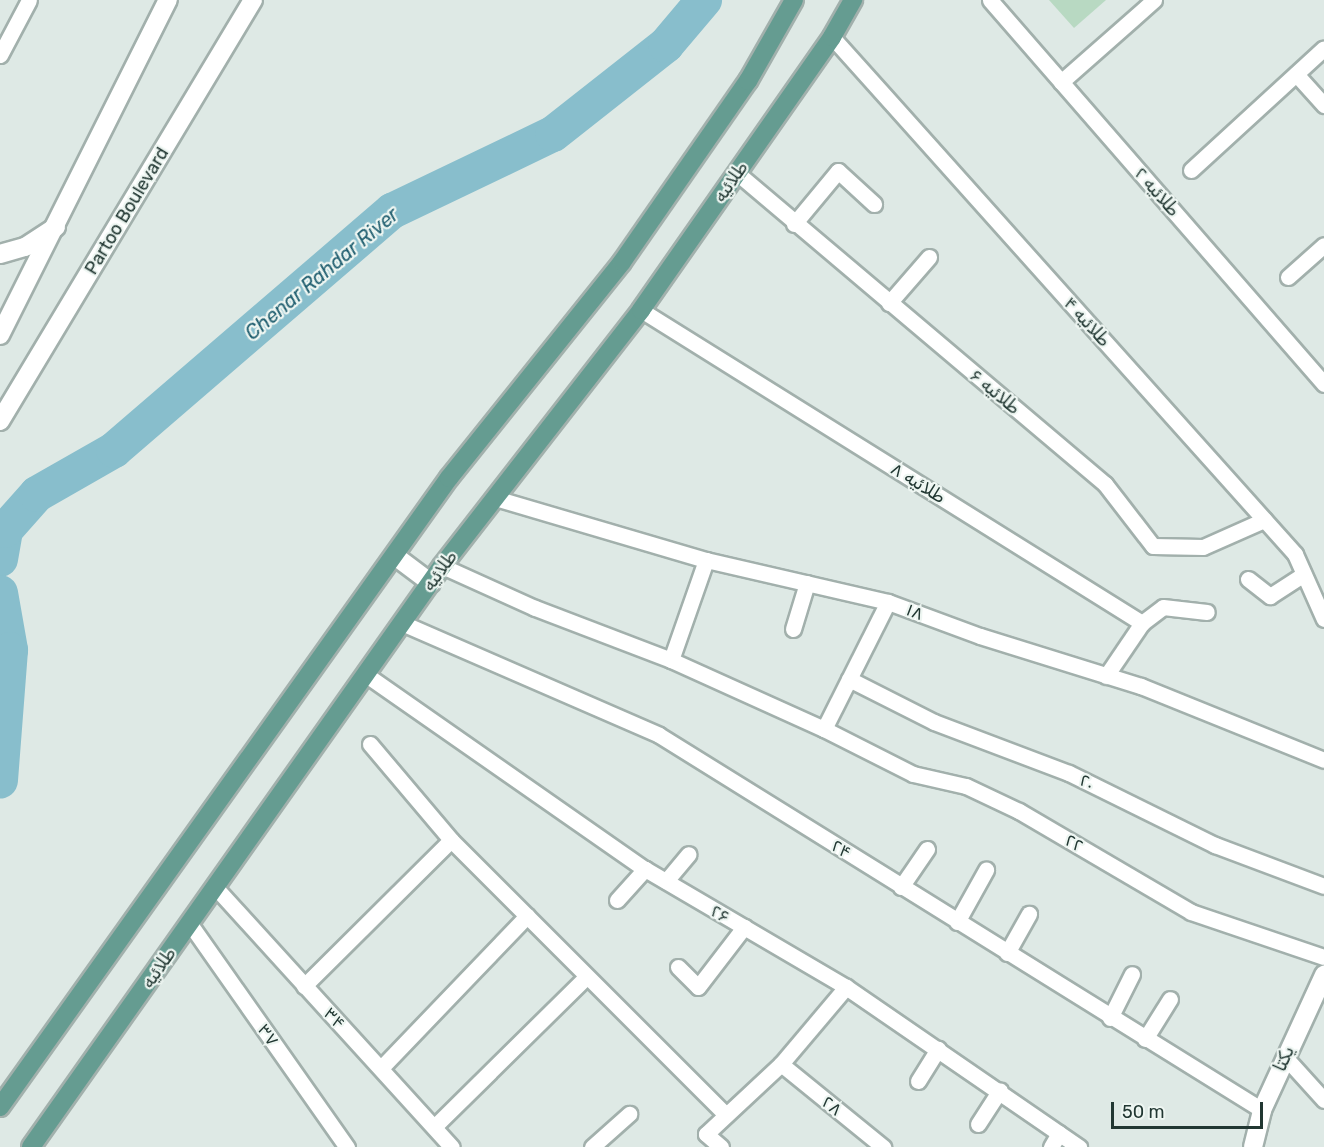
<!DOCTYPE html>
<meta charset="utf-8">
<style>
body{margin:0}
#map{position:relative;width:1324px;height:1147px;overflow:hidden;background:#dee9e5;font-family:Rubik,Vazirmatn,sans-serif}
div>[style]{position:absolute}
.green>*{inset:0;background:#b8d9c2}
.river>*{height:36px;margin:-18px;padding:0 18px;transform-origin:18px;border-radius:18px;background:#88becc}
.roads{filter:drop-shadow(2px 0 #a2b0ac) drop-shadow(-2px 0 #a2b0ac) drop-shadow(0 2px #a2b0ac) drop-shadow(0 -2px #a2b0ac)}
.minor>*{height:15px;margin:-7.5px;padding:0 7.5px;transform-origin:7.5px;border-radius:7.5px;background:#fff}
.tertiary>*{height:18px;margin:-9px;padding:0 9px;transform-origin:9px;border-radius:9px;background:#fff}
.secondary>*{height:18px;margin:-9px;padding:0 9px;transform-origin:9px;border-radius:9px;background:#fff}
.primary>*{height:18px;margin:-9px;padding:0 9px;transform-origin:9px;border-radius:9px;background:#659c91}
span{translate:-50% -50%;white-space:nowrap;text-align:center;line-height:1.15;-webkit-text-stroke:4.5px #eef6f2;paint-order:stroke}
.street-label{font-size:18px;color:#213732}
.water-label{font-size:20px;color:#1f5e6f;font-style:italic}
.scale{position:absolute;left:1111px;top:1102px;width:152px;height:27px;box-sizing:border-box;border:3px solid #213732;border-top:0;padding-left:8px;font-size:18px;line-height:21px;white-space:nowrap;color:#213732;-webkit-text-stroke:4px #eef6f2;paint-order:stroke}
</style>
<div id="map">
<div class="green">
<i style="clip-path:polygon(1049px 0,1106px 0,1074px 28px)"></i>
</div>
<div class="river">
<i style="left:0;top:559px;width:29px;rotate:-80deg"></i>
<i style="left:5px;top:530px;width:48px;rotate:-48.4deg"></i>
<i style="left:37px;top:494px;width:89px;rotate:-29.7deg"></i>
<i style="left:114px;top:450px;width:367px;rotate:-40.7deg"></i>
<i style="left:392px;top:211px;width:178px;rotate:-25.6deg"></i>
<i style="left:553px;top:134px;width:144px;rotate:-38.2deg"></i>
<i style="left:666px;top:45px;width:59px;rotate:-49.8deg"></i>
<i style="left:0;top:593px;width:58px;rotate:80deg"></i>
<i style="left:10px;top:650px;width:131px;rotate:94.4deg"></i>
</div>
<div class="roads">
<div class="minor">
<i style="left:990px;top:0;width:509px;rotate:48.98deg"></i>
<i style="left:832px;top:37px;width:694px;rotate:48.15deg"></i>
<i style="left:1295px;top:554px;width:71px;rotate:66deg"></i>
<i style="left:0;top:55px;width:62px;rotate:-62.2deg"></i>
<i style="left:1296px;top:74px;width:42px;rotate:47.9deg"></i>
<i style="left:1061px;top:82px;width:124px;rotate:-41.4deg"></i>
<i style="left:1191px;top:170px;width:180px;rotate:-42.5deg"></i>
<i style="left:737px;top:173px;width:482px;rotate:40.2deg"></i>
<i style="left:1105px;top:484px;width:78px;rotate:52.3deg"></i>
<i style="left:1153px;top:546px;width:50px;rotate:1.1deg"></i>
<i style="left:1203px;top:547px;width:67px;rotate:-23.9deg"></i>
<i style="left:794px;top:224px;width:69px;rotate:-50.3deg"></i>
<i style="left:838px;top:171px;width:49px;rotate:42.5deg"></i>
<i style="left:1288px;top:277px;width:48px;rotate:-41.6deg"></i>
<i style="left:889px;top:303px;width:61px;rotate:-49deg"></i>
<i style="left:641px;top:310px;width:591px;rotate:32deg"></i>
<i style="left:1142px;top:623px;width:64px;rotate:124.2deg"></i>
<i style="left:495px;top:498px;width:220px;rotate:16.4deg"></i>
<i style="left:706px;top:560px;width:187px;rotate:13deg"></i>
<i style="left:888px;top:602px;width:98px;rotate:20.3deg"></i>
<i style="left:980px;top:636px;width:169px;rotate:17.3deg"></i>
<i style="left:1141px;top:686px;width:197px;rotate:22deg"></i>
<i style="left:442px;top:566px;width:102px;rotate:24.3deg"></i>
<i style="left:535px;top:608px;width:146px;rotate:20.9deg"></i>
<i style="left:671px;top:660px;width:168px;rotate:24.3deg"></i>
<i style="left:824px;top:729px;width:100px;rotate:26.8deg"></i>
<i style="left:913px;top:774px;width:54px;rotate:12.8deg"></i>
<i style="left:966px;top:786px;width:59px;rotate:25.3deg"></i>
<i style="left:1019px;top:811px;width:199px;rotate:30.4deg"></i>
<i style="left:1191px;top:912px;width:140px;rotate:18.7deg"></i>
<i style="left:1248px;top:579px;width:28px;rotate:38deg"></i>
<i style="left:1270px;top:596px;width:40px;rotate:-32.9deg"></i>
<i style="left:402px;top:623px;width:280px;rotate:23.5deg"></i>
<i style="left:659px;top:735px;width:710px;rotate:31.88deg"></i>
<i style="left:1142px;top:623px;width:26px;rotate:-37deg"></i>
<i style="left:1163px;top:607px;width:44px;rotate:6.5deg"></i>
<i style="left:793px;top:629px;width:48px;rotate:-73.1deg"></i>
<i style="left:671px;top:660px;width:106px;rotate:-70.7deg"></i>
<i style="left:365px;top:674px;width:341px;rotate:34.9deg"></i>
<i style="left:645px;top:869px;width:233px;rotate:30.4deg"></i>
<i style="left:846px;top:987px;width:283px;rotate:34.5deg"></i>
<i style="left:849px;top:679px;width:95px;rotate:26.8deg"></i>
<i style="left:934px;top:722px;width:144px;rotate:20.7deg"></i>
<i style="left:1069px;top:773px;width:163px;rotate:26.3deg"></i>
<i style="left:1215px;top:845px;width:116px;rotate:20.6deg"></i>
<i style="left:824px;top:729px;width:142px;rotate:-63.3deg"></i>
<i style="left:370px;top:744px;width:126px;rotate:49.8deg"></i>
<i style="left:451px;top:840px;width:389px;rotate:45deg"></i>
<i style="left:666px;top:881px;width:35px;rotate:-50deg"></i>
<i style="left:901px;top:887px;width:46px;rotate:-55.6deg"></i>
<i style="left:216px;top:888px;width:350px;rotate:47.7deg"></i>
<i style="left:617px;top:900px;width:42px;rotate:-47.9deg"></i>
<i style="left:957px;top:922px;width:60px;rotate:-60.9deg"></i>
<i style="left:190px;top:924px;width:273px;rotate:54.9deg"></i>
<i style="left:1007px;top:953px;width:45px;rotate:-60.6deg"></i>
<i style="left:678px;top:967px;width:28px;rotate:45deg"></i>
<i style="left:698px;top:987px;width:76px;rotate:-52.5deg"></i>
<i style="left:304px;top:986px;width:207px;rotate:-44.8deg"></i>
<i style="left:1110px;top:1018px;width:49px;rotate:-63.4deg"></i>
<i style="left:1145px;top:1039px;width:47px;rotate:-58deg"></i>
<i style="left:1285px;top:1057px;width:58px;rotate:47.8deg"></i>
<i style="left:781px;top:1064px;width:132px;rotate:39.1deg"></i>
<i style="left:381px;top:1068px;width:211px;rotate:-46.2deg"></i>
<i style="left:918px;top:1081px;width:38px;rotate:-58deg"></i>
<i style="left:978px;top:1124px;width:40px;rotate:-57.1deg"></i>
<i style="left:434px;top:1127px;width:212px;rotate:-44.6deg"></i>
<i style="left:592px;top:1147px;width:50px;rotate:-41.7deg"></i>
<i style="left:721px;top:1147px;width:20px;rotate:-139deg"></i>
<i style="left:706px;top:1134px;width:103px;rotate:-43deg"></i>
<i style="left:781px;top:1064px;width:101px;rotate:-49.8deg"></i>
<i style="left:1051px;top:1147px;width:16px;rotate:-60deg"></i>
</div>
<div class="tertiary">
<i style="left:0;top:254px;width:26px;rotate:-16deg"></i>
<i style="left:25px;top:247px;width:37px;rotate:-33deg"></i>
<i style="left:395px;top:556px;width:45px;rotate:36.9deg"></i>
<i style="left:1253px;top:1147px;width:38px;rotate:-76deg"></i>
<i style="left:1262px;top:1110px;width:149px;rotate:-65.3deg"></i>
</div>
<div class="secondary">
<i style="left:0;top:335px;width:375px;rotate:-63.4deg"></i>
<i style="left:0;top:421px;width:491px;rotate:-59deg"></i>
</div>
<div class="primary">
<i style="left:0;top:1107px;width:773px;rotate:-54.48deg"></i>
<i style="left:449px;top:478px;width:277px;rotate:-51.3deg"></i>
<i style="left:622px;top:262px;width:221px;rotate:-55.2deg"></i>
<i style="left:748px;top:81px;width:93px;rotate:-60.4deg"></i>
<i style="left:31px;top:1147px;width:712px;rotate:-54.72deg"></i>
<i style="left:442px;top:566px;width:324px;rotate:-52.1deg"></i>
<i style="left:641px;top:310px;width:333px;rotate:-55deg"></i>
<i style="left:832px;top:37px;width:43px;rotate:-60.4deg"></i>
</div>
</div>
<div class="street-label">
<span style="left:731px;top:182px;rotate:-55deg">طلائیه</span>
<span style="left:1157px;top:192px;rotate:49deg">طلائیه ۲</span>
<span style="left:127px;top:211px;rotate:-59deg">Partoo Boulevard</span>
<span style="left:1087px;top:322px;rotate:48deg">طلائیه ۴</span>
<span style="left:995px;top:392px;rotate:40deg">طلائیه ۶</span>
<span style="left:918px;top:483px;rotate:32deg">طلائیه ۸</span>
<span style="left:440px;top:571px;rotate:-54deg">طلائیه</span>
<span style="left:915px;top:612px;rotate:21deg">۱۸</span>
<span style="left:1087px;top:782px;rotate:27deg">۲۰</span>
<span style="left:1074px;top:843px;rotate:30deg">۲۲</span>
<span style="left:841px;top:849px;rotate:32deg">۲۴</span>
<span style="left:720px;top:914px;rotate:30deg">۲۶</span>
<span style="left:159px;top:968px;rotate:-55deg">طلائیه</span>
<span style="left:334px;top:1018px;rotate:47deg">۳۴</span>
<span style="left:268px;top:1035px;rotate:55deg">۳۷</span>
<span style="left:1284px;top:1059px;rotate:-66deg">یکتا</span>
<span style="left:832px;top:1106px;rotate:39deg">۲۸</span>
</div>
<div class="water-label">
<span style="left:322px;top:274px;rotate:-40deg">Chenar Rahdar River</span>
</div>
<div class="scale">50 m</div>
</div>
